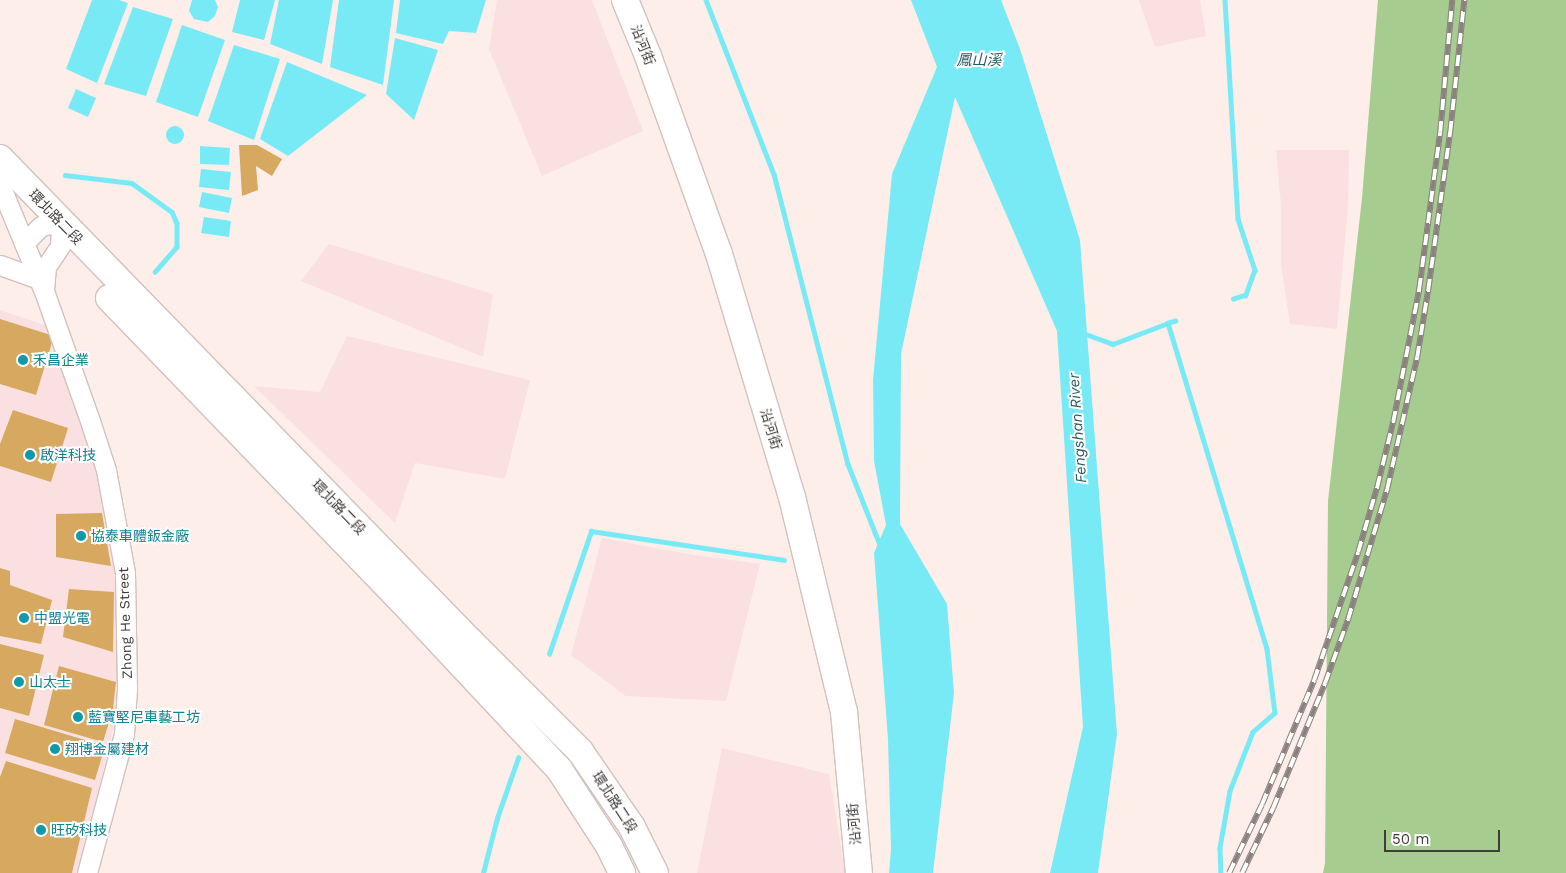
<!DOCTYPE html>
<meta charset="utf-8">
<style>
body{margin:0}
#map{position:relative;width:1566px;height:873px;overflow:hidden;background:#fdeee9;font-family:"Work Sans","Noto Sans TC",sans-serif}
div>[style]{position:absolute}
.industrial>*{inset:0;background:#fbe0e1}
.green>*{inset:0;background:#a6cc90}
.water>*{inset:0;background:#78eaf6}
.round{border-radius:50%}
.stream>*{height:4.5px;margin:-2.25px;padding:0 2.25px;transform-origin:2.25px;border-radius:2.25px;background:#78eaf6}
.building>*{inset:0;background:#d6a860}
.roads{filter:drop-shadow(1px 0 #d0c2bd) drop-shadow(-1px 0 #d0c2bd) drop-shadow(0 1px #d0c2bd) drop-shadow(0 -1px #d0c2bd)}
.street>*{height:19px;margin:-9.5px;padding:0 9.5px;transform-origin:9.5px;border-radius:9.5px;background:#fff}
.secondary>*{height:26px;margin:-13px;padding:0 13px;transform-origin:13px;border-radius:13px;background:#fff}
.rail>*{height:5.5px;margin-top:-2.75px;transform-origin:0;background:repeating-linear-gradient(90deg,#fff 0 11px,#8b827f 0 22px);box-sizing:border-box;border-block:1px solid #8b827f}
.dots>*{width:14px;height:14px;translate:-50% -50%;box-sizing:border-box;border:2px solid #fff;border-radius:50%}
span{translate:-50% -50%;white-space:nowrap;text-align:center;line-height:1.15;-webkit-text-stroke:4px #fff;paint-order:stroke}
.street-label{font-size:14px;color:#413c39}
.culture-label{font-size:14px;color:#0d838f}
.left{translate:0 -50%;text-align:left}
.water-label{font-size:15px;color:#2a5b61;font-style:italic}
.scale{position:absolute;left:1384px;top:830px;width:116px;height:22px;box-sizing:border-box;border:2px solid #413c39;border-top:0;padding-left:6px;font-size:15px;line-height:18px;white-space:nowrap;color:#413c39;-webkit-text-stroke:4px #fff;paint-order:stroke}
</style>
<div id="map">
<div class="industrial">
<i style="clip-path:polygon(497px 0,592px 0,643px 131px,542px 176px,489px 49px)"></i>
<i style="clip-path:polygon(1139px 0,1200px 0,1206px 36px,1155px 47px)"></i>
<i style="clip-path:polygon(1276px 150px,1349px 150px,1348px 208px,1337px 329px,1290px 324px,1281px 265px,1281px 205px)"></i>
<i style="clip-path:polygon(329px 244px,493px 294px,483px 357px,301px 281px)"></i>
<i style="clip-path:polygon(0 310px,51px 327px,101px 477px,119px 585px,121px 696px,79px 873px,0 873px)"></i>
<i style="clip-path:polygon(347px 336px,530px 380px,505px 479px,415px 463px,395px 523px,254px 386px,320px 392px)"></i>
<i style="clip-path:polygon(602px 538px,688px 554px,760px 564px,726px 701px,626px 696px,571px 655px)"></i>
<i style="clip-path:polygon(722px 748px,829px 774px,845px 873px,697px 873px)"></i>
</div>
<div class="green">
<i style="clip-path:polygon(1378px 0,1566px 0,1566px 873px,1323px 873px,1325px 863px,1328px 501px,1362px 198px)"></i>
</div>
<div class="water">
<i style="clip-path:polygon(92px 0,119px 0,128px 3px,97px 83px,66px 69px)"></i>
<i style="clip-path:polygon(192px 0,215px 0,218px 7px,215px 16px,208px 22px,194px 19px,189px 11px)"></i>
<i style="clip-path:polygon(240px 0,275px 0,264px 40px,232px 32px)"></i>
<i style="clip-path:polygon(279px 0,333px 0,322px 64px,270px 44px)"></i>
<i style="clip-path:polygon(339px 0,394px 0,383px 85px,330px 67px)"></i>
<i style="clip-path:polygon(400px 0,486px 0,476px 33px,449px 31px,443px 44px,396px 33px)"></i>
<i style="clip-path:polygon(911px 0,1001px 0,1020px 49px,1080px 240px,1117px 734px,1098px 873px,1050px 873px,1083px 727px,1057px 331px,955px 97px,901px 354px,900px 524px,947px 604px,954px 693px,933px 873px,889px 873px,891px 849px,888px 739px,874px 553px,886px 525px,874px 461px,873px 380px,892px 174px,937px 67px)"></i>
<i style="clip-path:polygon(133px 7px,173px 19px,146px 96px,104px 84px)"></i>
<i style="clip-path:polygon(182px 25px,225px 40px,198px 117px,156px 102px)"></i>
<i style="clip-path:polygon(395px 38px,438px 50px,414px 120px,386px 94px)"></i>
<i style="clip-path:polygon(234px 45px,280px 59px,254px 140px,208px 121px)"></i>
<i style="clip-path:polygon(287px 62px,367px 95px,288px 156px,260px 139px)"></i>
<i style="clip-path:polygon(76px 89px,96px 98px,88px 117px,68px 108px)"></i>
<i class="round" style="left:166px;top:126px;width:18px;height:18px"></i>
<i style="clip-path:polygon(200px 146px,230px 148px,229px 165px,200px 164px)"></i>
<i style="clip-path:polygon(201px 169px,231px 172px,229px 190px,199px 187px)"></i>
<i style="clip-path:polygon(202px 192px,232px 198px,229px 213px,199px 207px)"></i>
<i style="clip-path:polygon(204px 217px,231px 221px,229px 237px,201px 233px)"></i>
</div>
<div class="stream">
<i style="left:706px;top:0;width:187px;rotate:68.7deg"></i>
<i style="left:774px;top:174px;width:299px;rotate:75.7deg"></i>
<i style="left:848px;top:464px;width:87px;rotate:68.4deg"></i>
<i style="left:1225px;top:0;width:219px;rotate:86.6deg"></i>
<i style="left:1238px;top:219px;width:54px;rotate:71.6deg"></i>
<i style="left:1255px;top:270px;width:27px;rotate:110deg"></i>
<i style="left:1246px;top:295px;width:13px;rotate:162deg"></i>
<i style="left:65px;top:175px;width:67px;rotate:6.8deg"></i>
<i style="left:132px;top:183px;width:49px;rotate:35.9deg"></i>
<i style="left:172px;top:212px;width:12px;rotate:66deg"></i>
<i style="left:177px;top:223px;width:24px;rotate:90deg"></i>
<i style="left:177px;top:247px;width:33px;rotate:131deg"></i>
<i style="left:1176px;top:321px;width:8px;rotate:166deg"></i>
<i style="left:1168px;top:323px;width:341px;rotate:73.1deg"></i>
<i style="left:1267px;top:649px;width:64px;rotate:82.9deg"></i>
<i style="left:1275px;top:713px;width:29px;rotate:139deg"></i>
<i style="left:1253px;top:732px;width:63px;rotate:111.3deg"></i>
<i style="left:1230px;top:791px;width:58px;rotate:100deg"></i>
<i style="left:1220px;top:848px;width:25px;rotate:88deg"></i>
<i style="left:1083px;top:333px;width:32px;rotate:20deg"></i>
<i style="left:1113px;top:344px;width:59px;rotate:-20.9deg"></i>
<i style="left:549px;top:654px;width:130px;rotate:-71.1deg"></i>
<i style="left:591px;top:531px;width:195px;rotate:8.5deg"></i>
<i style="left:483px;top:873px;width:57px;rotate:-75.7deg"></i>
<i style="left:497px;top:818px;width:64px;rotate:-70.7deg"></i>
</div>
<div class="building">
<i style="clip-path:polygon(239px 145px,257px 145px,282px 159px,272px 176px,256px 166px,258px 190px,242px 196px)"></i>
<i style="clip-path:polygon(0 319px,54px 336px,36px 395px,0 384px)"></i>
<i style="clip-path:polygon(13px 410px,68px 428px,51px 482px,0 466px,0 444px)"></i>
<i style="clip-path:polygon(102px 513px,111px 566px,56px 557px,56px 514px)"></i>
<i style="clip-path:polygon(0 568px,10px 571px,10px 585px,52px 600px,41px 644px,0 636px)"></i>
<i style="clip-path:polygon(69px 589px,114px 592px,113px 652px,63px 637px)"></i>
<i style="clip-path:polygon(0 644px,44px 655px,29px 716px,0 708px)"></i>
<i style="clip-path:polygon(59px 666px,116px 682px,113px 709px,103px 742px,44px 725px)"></i>
<i style="clip-path:polygon(15px 719px,105px 746px,95px 780px,5px 753px)"></i>
<i style="clip-path:polygon(6px 761px,92px 788px,72px 873px,0 873px,0 777px)"></i>
</div>
<div class="roads">
<div class="street">
<i style="left:0;top:185px;width:115px;rotate:67.5deg"></i>
<i style="left:44px;top:291px;width:141px;rotate:70.5deg"></i>
<i style="left:91px;top:424px;width:48px;rotate:71.9deg"></i>
<i style="left:106px;top:470px;width:105px;rotate:79.5deg"></i>
<i style="left:125px;top:573px;width:116px;rotate:89deg"></i>
<i style="left:127px;top:689px;width:45px;rotate:93.8deg"></i>
<i style="left:124px;top:734px;width:144px;rotate:104.9deg"></i>
<i style="left:24px;top:243px;width:24px;rotate:-45deg"></i>
<i style="left:41px;top:226px;width:20px;rotate:-11deg"></i>
<i style="left:61px;top:222px;width:24px;rotate:92deg"></i>
<i style="left:60px;top:246px;width:25px;rotate:124deg"></i>
<i style="left:46px;top:267px;width:23px;rotate:95deg"></i>
<i style="left:0;top:265px;width:41px;rotate:19.7deg"></i>
</div>
<div class="secondary">
<i style="left:625px;top:0;width:61px;rotate:67.7deg"></i>
<i style="left:648px;top:56px;width:210px;rotate:70.3deg"></i>
<i style="left:719px;top:254px;width:254px;rotate:73.3deg"></i>
<i style="left:792px;top:497px;width:221px;rotate:76.4deg"></i>
<i style="left:844px;top:712px;width:162px;rotate:84.7deg"></i>
<i style="left:0;top:158px;width:675px;rotate:45.78deg"></i>
<i style="left:471px;top:642px;width:154px;rotate:45deg"></i>
<i style="left:580px;top:751px;width:92px;rotate:55.6deg"></i>
<i style="left:632px;top:827px;width:51px;rotate:63.4deg"></i>
<i style="left:109px;top:298px;width:439px;rotate:46deg"></i>
<i style="left:414px;top:614px;width:212px;rotate:46.9deg"></i>
<i style="left:559px;top:769px;width:92px;rotate:57deg"></i>
<i style="left:609px;top:846px;width:30px;rotate:64deg"></i>
</div>
</div>
<div class="rail">
<i style="left:1229px;top:873px;width:76px;rotate:-64.4deg"></i>
<i style="left:1262px;top:804px;width:134px;rotate:-67.2deg"></i>
<i style="left:1314px;top:680px;width:135px;rotate:-71deg"></i>
<i style="left:1358px;top:552px;width:68px;rotate:-73.7deg"></i>
<i style="left:1377px;top:487px;width:67px;rotate:-76.2deg"></i>
<i style="left:1393px;top:422px;width:136px;rotate:-78.9deg"></i>
<i style="left:1419px;top:289px;width:158px;rotate:-82.4deg"></i>
<i style="left:1440px;top:132px;width:133px;rotate:-84.8deg"></i>
<i style="left:1242px;top:873px;width:72px;rotate:-64.5deg"></i>
<i style="left:1273px;top:808px;width:135px;rotate:-67.4deg"></i>
<i style="left:1325px;top:683px;width:68px;rotate:-70.2deg"></i>
<i style="left:1348px;top:619px;width:136px;rotate:-73.3deg"></i>
<i style="left:1387px;top:489px;width:135px;rotate:-77.2deg"></i>
<i style="left:1417px;top:357px;width:68px;rotate:-80.7deg"></i>
<i style="left:1428px;top:290px;width:160px;rotate:-82.1deg"></i>
<i style="left:1450px;top:132px;width:133px;rotate:-83.9deg"></i>
</div>
<div class="dots">
<i style="left:23px;top:360px;background:#0f9aa8"></i>
<i style="left:30px;top:455px;background:#0f9aa8"></i>
<i style="left:81px;top:536px;background:#0f9aa8"></i>
<i style="left:24px;top:618px;background:#0f9aa8"></i>
<i style="left:19px;top:682px;background:#0f9aa8"></i>
<i style="left:78px;top:717px;background:#0f9aa8"></i>
<i style="left:55px;top:749px;background:#0f9aa8"></i>
<i style="left:41px;top:830px;background:#0f9aa8"></i>
</div>
<div class="street-label">
<span style="left:643px;top:45px;rotate:68deg">沿河街</span>
<span style="left:56px;top:217px;rotate:46deg">環北路二段</span>
<span style="left:771px;top:429px;rotate:73deg">沿河街</span>
<span style="left:339px;top:507px;rotate:46deg">環北路二段</span>
<span style="left:125px;top:623px;rotate:-92deg">Zhong He Street</span>
<span style="left:615px;top:802px;rotate:57deg">環北路二段</span>
<span style="left:854px;top:824px;rotate:-95deg">沿河街</span>
</div>
<div class="culture-label">
<span class="left" style="left:33px;top:360px">禾昌企業</span>
<span class="left" style="left:40px;top:455px">啟洋科技</span>
<span class="left" style="left:91px;top:536px">協泰車體鈑金廠</span>
<span class="left" style="left:34px;top:618px">中盟光電</span>
<span class="left" style="left:29px;top:682px">山太士</span>
<span class="left" style="left:88px;top:717px">藍寶堅尼車藝工坊</span>
<span class="left" style="left:65px;top:749px">翔博金屬建材</span>
<span class="left" style="left:51px;top:830px">旺矽科技</span>
</div>
<div class="water-label">
<span style="left:979px;top:61px">鳳山溪</span>
<span style="left:1078px;top:428px;rotate:-94deg">Fengshan River</span>
</div>
<div class="scale">50 m</div>
</div>
